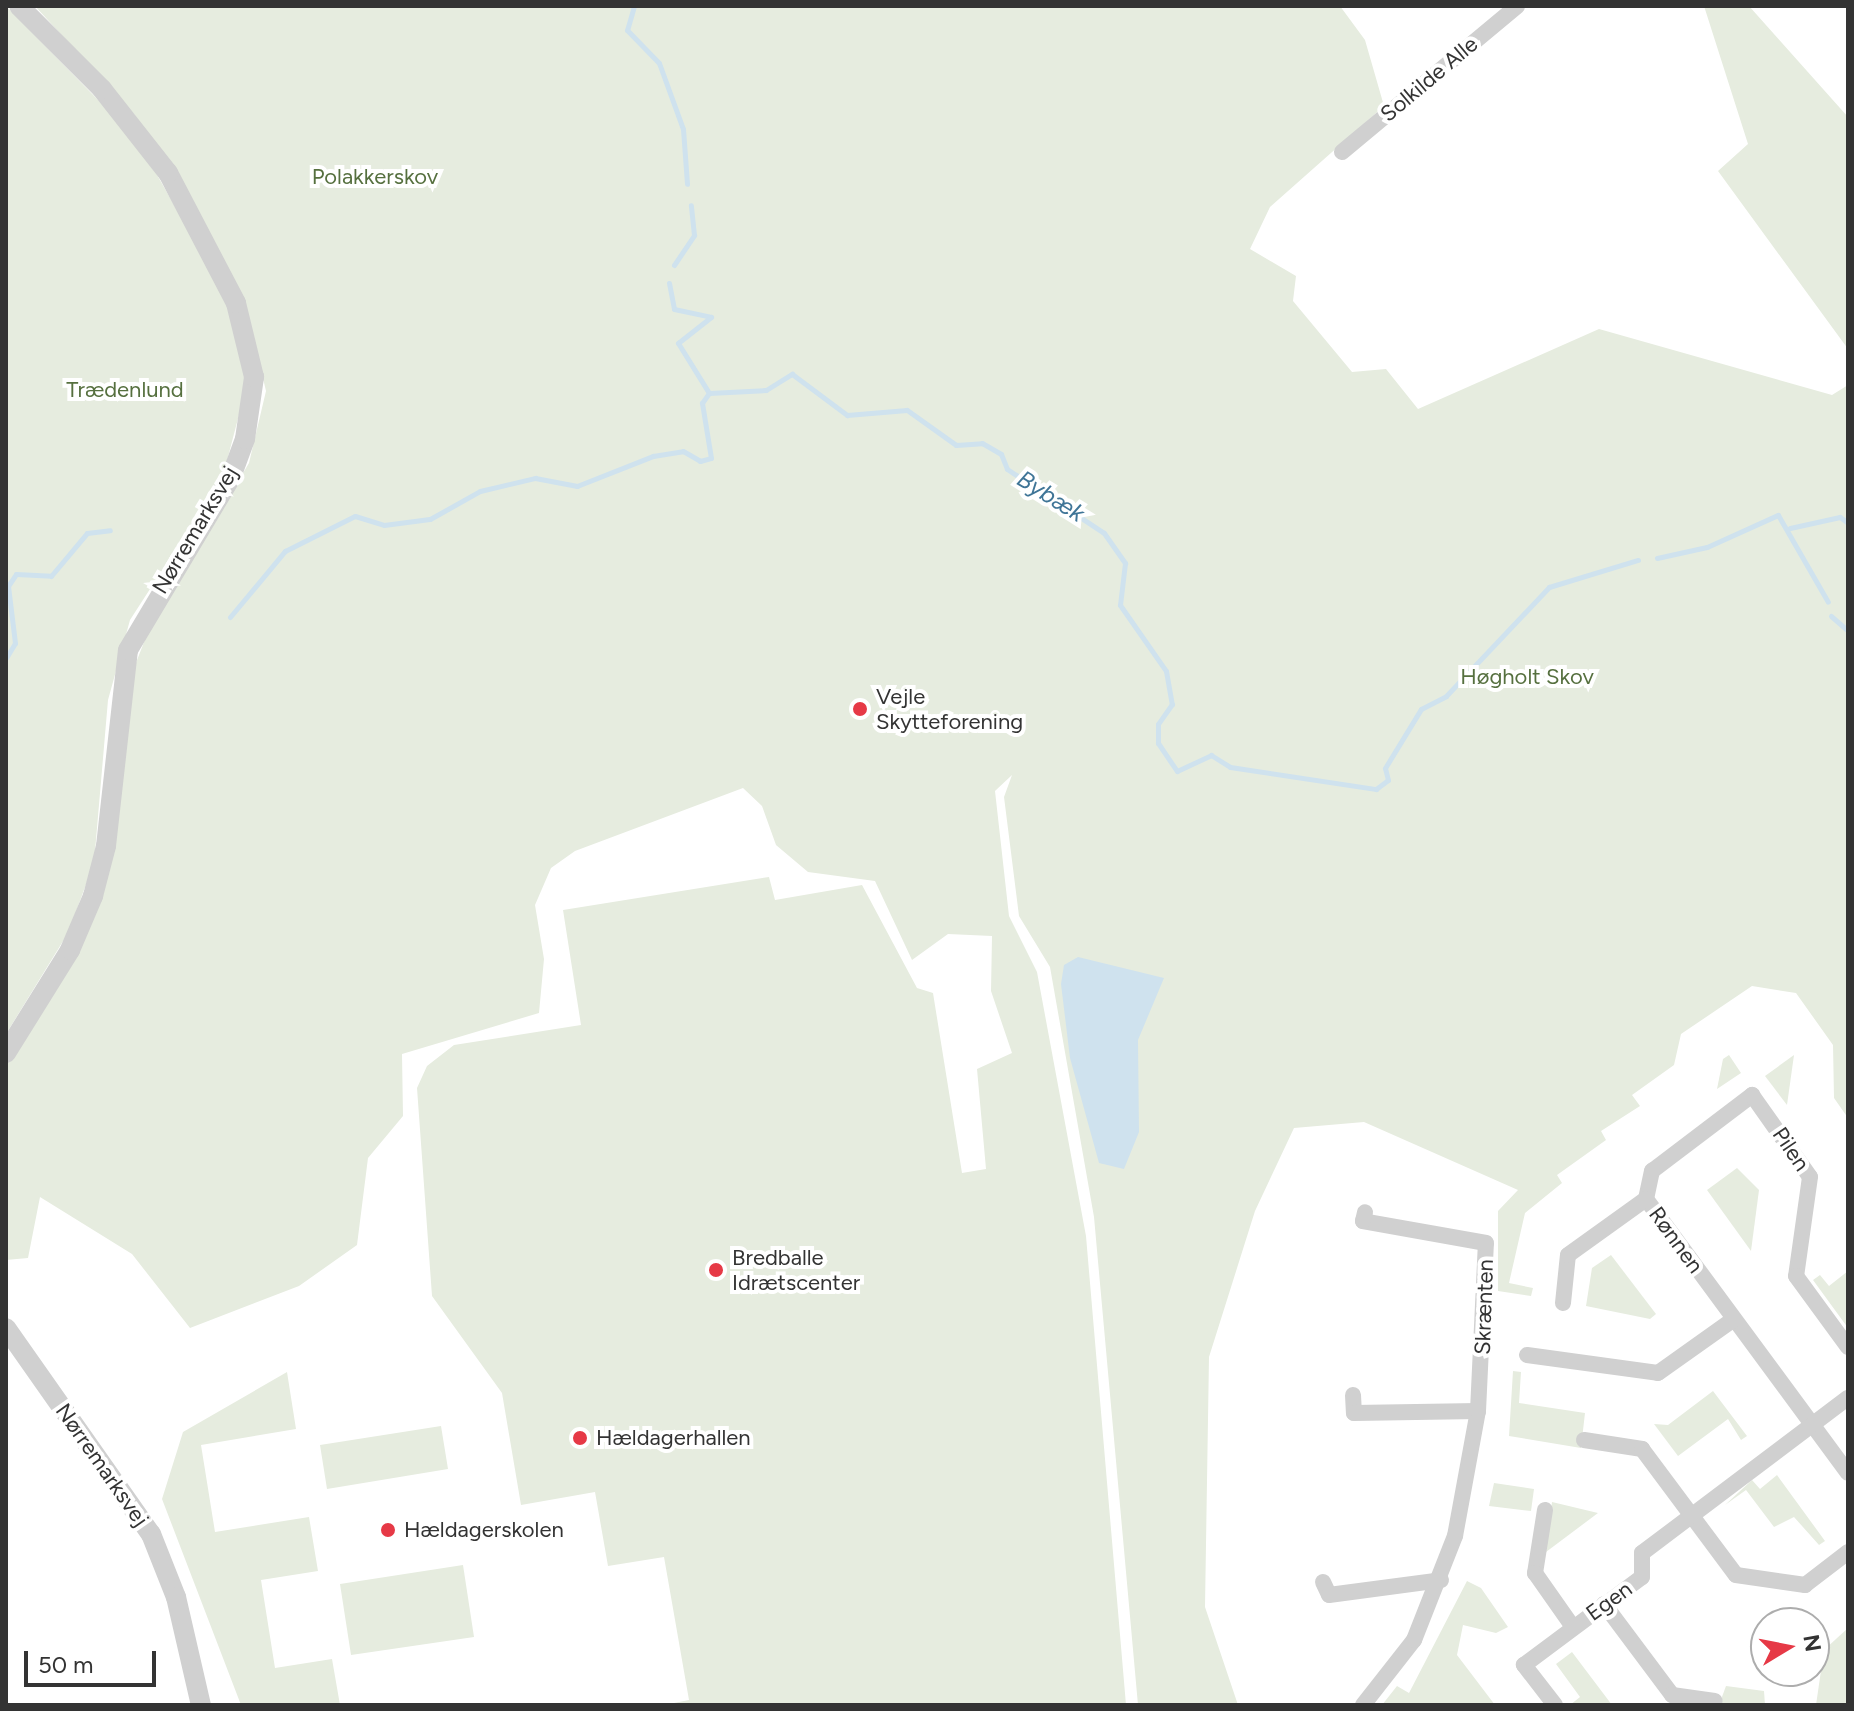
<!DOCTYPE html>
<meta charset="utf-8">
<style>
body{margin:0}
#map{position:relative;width:1854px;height:1711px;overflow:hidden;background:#fff;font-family:Figtree,sans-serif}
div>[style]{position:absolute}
.green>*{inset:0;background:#e6ecdf}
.water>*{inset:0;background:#cfe2ee}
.stream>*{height:5px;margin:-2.5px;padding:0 2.5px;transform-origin:2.5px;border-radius:2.5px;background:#cfe2ee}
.minor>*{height:16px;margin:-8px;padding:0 8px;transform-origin:8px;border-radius:8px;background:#d0d0d0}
.tertiary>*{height:20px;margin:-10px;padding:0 10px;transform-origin:10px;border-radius:10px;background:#d0d0d0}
.dots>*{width:22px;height:22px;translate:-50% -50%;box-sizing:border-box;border:4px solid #fff;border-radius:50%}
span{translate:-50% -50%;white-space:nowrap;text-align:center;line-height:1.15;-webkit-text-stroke:8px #fff;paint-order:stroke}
.street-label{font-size:22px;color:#333}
.park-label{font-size:22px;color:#56703f}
.poi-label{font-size:22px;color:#333}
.left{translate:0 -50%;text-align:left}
.water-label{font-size:24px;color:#3f7597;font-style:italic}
.frame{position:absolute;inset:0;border:8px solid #333;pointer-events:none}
.north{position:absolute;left:1750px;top:1607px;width:80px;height:80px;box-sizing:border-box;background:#fff;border:2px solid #adadad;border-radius:50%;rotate:80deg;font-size:22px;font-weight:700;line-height:32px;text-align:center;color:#333}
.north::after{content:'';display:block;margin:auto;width:28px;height:36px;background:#e63946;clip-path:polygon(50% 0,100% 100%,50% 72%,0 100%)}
.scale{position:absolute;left:24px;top:1651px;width:132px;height:36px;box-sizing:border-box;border:4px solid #333;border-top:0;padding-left:10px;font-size:24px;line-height:28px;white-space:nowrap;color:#333;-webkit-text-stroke:6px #fff;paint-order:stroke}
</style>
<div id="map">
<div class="green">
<i style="clip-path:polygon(6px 6px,105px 107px,156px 173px,218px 283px,239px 338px,246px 388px,223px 476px,130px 620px,108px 700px,94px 863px,68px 933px,6px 1034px)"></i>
<i style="clip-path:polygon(35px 6px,1340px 6px,1365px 40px,1384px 106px,1270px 207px,1250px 249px,1296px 276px,1293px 301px,1352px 372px,1386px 369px,1418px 409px,1599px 329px,1832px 395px,1848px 385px,1848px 1118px,1834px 1098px,1833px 1045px,1796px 993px,1752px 986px,1681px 1034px,1674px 1065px,1632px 1095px,1640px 1106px,1601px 1131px,1606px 1140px,1557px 1175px,1562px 1183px,1525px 1213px,1509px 1283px,1533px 1288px,1531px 1296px,1498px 1291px,1498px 1211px,1518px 1190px,1364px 1122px,1294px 1128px,1255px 1211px,1209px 1357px,1205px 1607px,1238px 1705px,1138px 1705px,1094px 1217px,1050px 967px,1019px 916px,1004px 797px,1012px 775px,995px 791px,1009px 916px,1037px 972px,1086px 1236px,1126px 1705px,664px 1705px,689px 1700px,664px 1557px,608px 1566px,595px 1492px,521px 1505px,502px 1393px,432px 1296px,417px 1088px,427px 1066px,454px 1045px,581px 1025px,563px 910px,769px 877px,775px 900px,862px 885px,917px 988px,933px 993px,962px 1173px,986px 1169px,977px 1069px,1012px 1053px,991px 991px,992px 936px,948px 934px,912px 960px,875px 881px,808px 872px,776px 845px,762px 806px,743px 788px,575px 851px,551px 868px,535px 905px,544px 959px,539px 1013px,402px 1054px,403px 1116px,368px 1158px,357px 1245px,299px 1286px,190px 1328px,132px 1254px,40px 1197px,28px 1258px,6px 1260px,6px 1063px,87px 933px,130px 678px,148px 632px,249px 463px,266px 391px,246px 307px,183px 184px,134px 114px)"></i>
<i style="clip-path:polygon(1704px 6px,1749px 6px,1848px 117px,1848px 349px,1718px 171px,1748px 144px)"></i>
<i style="clip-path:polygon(1729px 1055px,1741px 1073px,1717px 1089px,1723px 1059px)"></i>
<i style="clip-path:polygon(1794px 1055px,1787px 1105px,1765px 1076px)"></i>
<i style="clip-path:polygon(1737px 1168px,1759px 1190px,1751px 1251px,1707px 1190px)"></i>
<i style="clip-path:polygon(1611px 1255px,1656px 1314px,1650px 1319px,1586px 1306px,1592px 1268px)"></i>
<i style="clip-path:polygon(1848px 1271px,1847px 1309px,1848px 1328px,1813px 1280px,1820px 1275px,1829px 1286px)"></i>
<i style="clip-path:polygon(1513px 1371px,1521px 1372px,1519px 1403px,1585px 1413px,1581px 1448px,1509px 1436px)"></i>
<i style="clip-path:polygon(287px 1372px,296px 1429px,201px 1445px,215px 1532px,309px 1517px,318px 1571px,261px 1580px,275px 1668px,332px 1659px,340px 1705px,241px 1705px,162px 1499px,183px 1432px)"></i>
<i style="clip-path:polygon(1713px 1391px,1747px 1436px,1741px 1440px,1728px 1419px,1678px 1456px,1654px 1424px,1668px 1425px)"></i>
<i style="clip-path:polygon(441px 1426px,448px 1469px,327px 1489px,320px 1445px)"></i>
<i style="clip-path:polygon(1777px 1475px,1825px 1541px,1819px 1545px,1794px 1517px,1774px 1527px,1746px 1490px,1725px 1505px,1752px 1480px,1760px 1489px)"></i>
<i style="clip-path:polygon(1494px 1483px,1534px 1489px,1531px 1511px,1489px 1506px)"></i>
<i style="clip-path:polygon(1552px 1502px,1598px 1513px,1546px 1552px)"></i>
<i style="clip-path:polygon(463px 1565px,474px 1637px,351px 1655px,340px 1584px)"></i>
<i style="clip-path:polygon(1467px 1581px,1481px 1588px,1508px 1627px,1496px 1633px,1463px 1625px,1457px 1655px,1495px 1705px,1382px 1705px,1397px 1686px,1409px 1693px)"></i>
<i style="clip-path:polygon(1848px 1628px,1848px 1705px,1816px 1705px,1824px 1650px)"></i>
<i style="clip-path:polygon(1572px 1652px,1612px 1705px,1570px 1705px,1580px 1697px,1556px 1664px)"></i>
<i style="clip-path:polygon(1726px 1686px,1764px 1691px,1765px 1705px,1719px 1705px)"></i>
</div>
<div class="water">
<i style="clip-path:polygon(1078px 957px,1164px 978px,1138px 1040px,1139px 1132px,1124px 1169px,1099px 1163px,1070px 1058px,1061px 984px,1064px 965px)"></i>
</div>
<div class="stream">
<i style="left:634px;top:6px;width:25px;rotate:106deg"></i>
<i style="left:627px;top:30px;width:46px;rotate:45.9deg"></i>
<i style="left:659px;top:63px;width:70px;rotate:70deg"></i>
<i style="left:683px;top:129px;width:55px;rotate:85.8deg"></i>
<i style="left:674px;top:265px;width:36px;rotate:-56deg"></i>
<i style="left:694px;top:235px;width:30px;rotate:-96deg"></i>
<i style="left:669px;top:283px;width:26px;rotate:79deg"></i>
<i style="left:674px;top:309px;width:38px;rotate:12deg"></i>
<i style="left:711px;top:317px;width:42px;rotate:141.8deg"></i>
<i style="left:678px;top:343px;width:59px;rotate:58.2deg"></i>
<i style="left:1790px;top:528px;width:51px;rotate:-12.4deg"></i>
<i style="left:1840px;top:517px;width:10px;rotate:37deg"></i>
<i style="left:1657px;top:558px;width:51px;rotate:-12.4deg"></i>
<i style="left:1707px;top:547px;width:78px;rotate:-24.3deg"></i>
<i style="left:1778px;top:515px;width:100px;rotate:60.1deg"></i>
<i style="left:1831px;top:616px;width:23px;rotate:41deg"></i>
<i style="left:230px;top:617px;width:86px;rotate:-50.2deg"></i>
<i style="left:285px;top:551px;width:78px;rotate:-26.6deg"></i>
<i style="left:355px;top:516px;width:30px;rotate:17deg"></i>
<i style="left:384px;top:525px;width:46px;rotate:-7.4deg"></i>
<i style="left:430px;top:519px;width:57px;rotate:-29.2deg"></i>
<i style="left:480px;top:491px;width:57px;rotate:-13.3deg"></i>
<i style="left:535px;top:478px;width:43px;rotate:10.8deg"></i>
<i style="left:577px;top:486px;width:82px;rotate:-21.5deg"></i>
<i style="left:653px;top:456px;width:30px;rotate:-9deg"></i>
<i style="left:683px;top:451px;width:20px;rotate:30deg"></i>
<i style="left:700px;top:461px;width:11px;rotate:-15deg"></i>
<i style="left:711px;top:458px;width:56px;rotate:-99.3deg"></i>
<i style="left:702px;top:403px;width:12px;rotate:-55deg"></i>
<i style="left:709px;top:393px;width:57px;rotate:-3deg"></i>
<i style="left:766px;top:390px;width:31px;rotate:-32deg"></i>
<i style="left:792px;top:374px;width:69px;rotate:36.7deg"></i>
<i style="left:847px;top:415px;width:60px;rotate:-4.8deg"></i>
<i style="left:907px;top:410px;width:60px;rotate:35.5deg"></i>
<i style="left:956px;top:445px;width:26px;rotate:-4deg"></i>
<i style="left:982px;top:443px;width:22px;rotate:30deg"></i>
<i style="left:1001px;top:454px;width:16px;rotate:68deg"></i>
<i style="left:1007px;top:469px;width:116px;rotate:33.4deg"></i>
<i style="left:1104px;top:533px;width:37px;rotate:55deg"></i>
<i style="left:1125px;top:563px;width:42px;rotate:96.8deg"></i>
<i style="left:1120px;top:605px;width:80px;rotate:55.1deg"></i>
<i style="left:1166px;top:671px;width:34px;rotate:80deg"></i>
<i style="left:1172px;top:704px;width:24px;rotate:125deg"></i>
<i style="left:1158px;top:724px;width:19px;rotate:90deg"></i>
<i style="left:1158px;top:743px;width:34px;rotate:56deg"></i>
<i style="left:1177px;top:771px;width:38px;rotate:-25deg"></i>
<i style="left:1211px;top:755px;width:22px;rotate:32deg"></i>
<i style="left:1230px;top:767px;width:148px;rotate:8.6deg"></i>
<i style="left:1376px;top:789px;width:15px;rotate:-37deg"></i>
<i style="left:1388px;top:780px;width:12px;rotate:-104deg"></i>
<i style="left:1385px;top:768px;width:69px;rotate:-58.6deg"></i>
<i style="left:1421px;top:709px;width:28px;rotate:-27deg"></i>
<i style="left:1446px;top:696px;width:150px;rotate:-46.6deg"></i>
<i style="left:1549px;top:587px;width:93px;rotate:-16.9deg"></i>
<i style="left:6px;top:658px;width:17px;rotate:-59deg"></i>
<i style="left:15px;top:643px;width:57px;rotate:-97deg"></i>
<i style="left:8px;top:586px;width:14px;rotate:-56deg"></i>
<i style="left:16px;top:574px;width:35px;rotate:3deg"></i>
<i style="left:51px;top:576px;width:56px;rotate:-50.1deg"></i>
<i style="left:87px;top:533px;width:23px;rotate:-7deg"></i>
</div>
<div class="minor">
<i style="left:1342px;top:152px;width:228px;rotate:-39.8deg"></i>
<i style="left:1646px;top:1199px;width:29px;rotate:-78deg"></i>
<i style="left:1652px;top:1171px;width:126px;rotate:-37.2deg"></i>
<i style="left:1752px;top:1095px;width:100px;rotate:54.7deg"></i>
<i style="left:1810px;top:1177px;width:100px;rotate:98deg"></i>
<i style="left:1796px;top:1276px;width:88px;rotate:53.8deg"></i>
<i style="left:1646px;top:1199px;width:340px;rotate:53.6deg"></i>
<i style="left:1563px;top:1303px;width:48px;rotate:-84.1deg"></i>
<i style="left:1568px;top:1255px;width:96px;rotate:-35.7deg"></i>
<i style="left:1527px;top:1355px;width:132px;rotate:7.8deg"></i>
<i style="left:1658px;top:1373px;width:93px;rotate:-35.4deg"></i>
<i style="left:1353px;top:1395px;width:18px;rotate:87deg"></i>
<i style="left:1354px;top:1413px;width:124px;rotate:-0.9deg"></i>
<i style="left:1584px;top:1440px;width:59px;rotate:8.8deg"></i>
<i style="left:1642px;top:1449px;width:157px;rotate:53.3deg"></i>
<i style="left:1736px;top:1575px;width:70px;rotate:8.2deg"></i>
<i style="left:1805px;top:1585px;width:54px;rotate:-37.5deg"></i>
<i style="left:1545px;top:1510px;width:64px;rotate:99deg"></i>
<i style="left:1535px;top:1573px;width:66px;rotate:54.9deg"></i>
<i style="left:1323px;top:1582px;width:14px;rotate:65deg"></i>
<i style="left:1329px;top:1595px;width:113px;rotate:-7.6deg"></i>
<i style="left:1604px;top:1604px;width:114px;rotate:53.2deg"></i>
<i style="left:1672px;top:1695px;width:43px;rotate:7.9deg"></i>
<i style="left:1363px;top:1705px;width:83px;rotate:-51.9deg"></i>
<i style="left:1414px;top:1640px;width:112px;rotate:-68.5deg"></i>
<i style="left:1455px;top:1536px;width:127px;rotate:-79.6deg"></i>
<i style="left:1478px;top:1411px;width:168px;rotate:-87.3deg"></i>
<i style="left:1486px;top:1243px;width:125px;rotate:-169.9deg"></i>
<i style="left:1363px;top:1221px;width:9px;rotate:-77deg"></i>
<i style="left:1555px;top:1705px;width:51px;rotate:-127.8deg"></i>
<i style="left:1524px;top:1665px;width:147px;rotate:-36.7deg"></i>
<i style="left:1642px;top:1577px;width:24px;rotate:-90deg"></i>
<i style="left:1642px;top:1553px;width:258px;rotate:-37deg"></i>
</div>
<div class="tertiary">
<i style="left:6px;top:1053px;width:121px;rotate:-58.1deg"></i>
<i style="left:70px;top:950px;width:59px;rotate:-66.9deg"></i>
<i style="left:93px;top:896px;width:52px;rotate:-75.4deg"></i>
<i style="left:106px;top:846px;width:197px;rotate:-83.6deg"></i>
<i style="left:128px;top:650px;width:201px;rotate:-59.2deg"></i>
<i style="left:231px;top:477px;width:40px;rotate:-69.8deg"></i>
<i style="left:245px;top:439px;width:63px;rotate:-81.7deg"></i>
<i style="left:254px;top:377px;width:76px;rotate:-103.7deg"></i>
<i style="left:236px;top:303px;width:147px;rotate:-117.6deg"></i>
<i style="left:168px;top:173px;width:107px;rotate:-128.2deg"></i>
<i style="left:102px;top:89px;width:117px;rotate:-135deg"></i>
<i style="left:6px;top:1328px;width:252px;rotate:54.9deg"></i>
<i style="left:151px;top:1534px;width:68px;rotate:68.4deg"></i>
<i style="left:176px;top:1597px;width:111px;rotate:77deg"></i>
</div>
<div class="dots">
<i style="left:860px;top:709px;background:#e63946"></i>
<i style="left:716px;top:1270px;background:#e63946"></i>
<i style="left:580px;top:1438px;background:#e63946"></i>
<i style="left:388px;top:1530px;background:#e63946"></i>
</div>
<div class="street-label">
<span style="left:1429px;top:79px;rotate:-40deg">Solkilde Alle</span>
<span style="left:195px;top:530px;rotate:-59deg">Nørremarksvej</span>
<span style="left:1791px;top:1149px;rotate:56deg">Pilen</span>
<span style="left:1676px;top:1240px;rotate:54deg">Rønnen</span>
<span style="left:1484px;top:1307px;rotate:-88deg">Skrænten</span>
<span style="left:102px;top:1465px;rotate:55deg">Nørremarksvej</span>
<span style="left:1609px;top:1601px;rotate:-36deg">Egen</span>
</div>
<div class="park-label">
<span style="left:375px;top:177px">Polakkerskov</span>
<span style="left:125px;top:390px">Trædenlund</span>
<span style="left:1527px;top:677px">Høgholt Skov</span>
</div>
<div class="poi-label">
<span class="left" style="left:876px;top:709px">Vejle<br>Skytteforening</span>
<span class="left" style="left:732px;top:1270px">Bredballe<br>Idrætscenter</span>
<span class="left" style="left:596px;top:1438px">Hældagerhallen</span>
<span class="left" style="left:404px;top:1530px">Hældagerskolen</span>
</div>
<div class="water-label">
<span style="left:1051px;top:496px;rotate:32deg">Bybæk</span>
</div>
<div class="frame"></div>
<div class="north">N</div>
<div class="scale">50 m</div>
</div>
